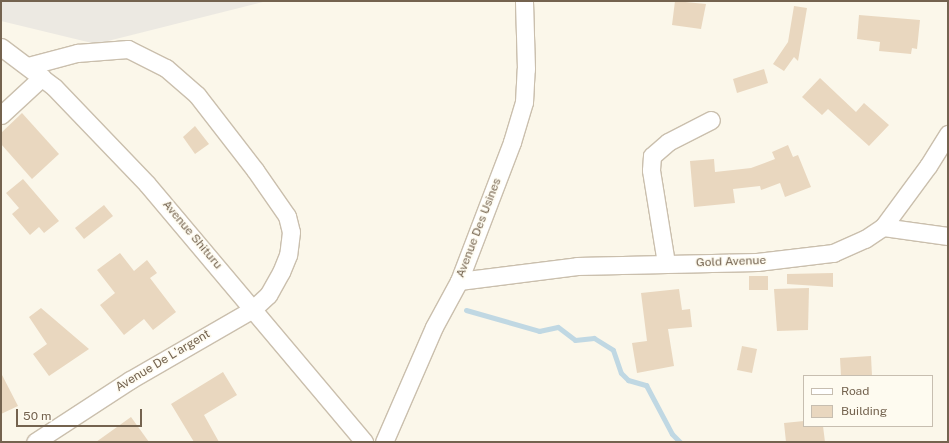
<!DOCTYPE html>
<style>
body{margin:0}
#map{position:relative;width:949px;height:443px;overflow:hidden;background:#fbf7ea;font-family:"Public Sans",sans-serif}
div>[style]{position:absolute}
.industrial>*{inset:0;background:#ece9e2}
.stream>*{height:5px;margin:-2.5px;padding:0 2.5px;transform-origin:2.5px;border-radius:2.5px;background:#c0d8e3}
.building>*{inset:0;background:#e9d7bf}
.roads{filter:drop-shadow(1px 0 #cabfad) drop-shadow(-1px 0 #cabfad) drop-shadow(0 1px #cabfad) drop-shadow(0 -1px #cabfad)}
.minor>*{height:17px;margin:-8.5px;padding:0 8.5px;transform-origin:8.5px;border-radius:8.5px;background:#fff}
span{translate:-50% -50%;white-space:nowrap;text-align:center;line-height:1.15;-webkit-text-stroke:3px #fefbf0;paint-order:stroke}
.street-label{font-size:12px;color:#74634f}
.frame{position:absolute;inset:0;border:2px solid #74634f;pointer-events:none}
.legend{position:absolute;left:803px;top:375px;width:130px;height:52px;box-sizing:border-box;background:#fefbf0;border:1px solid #c7beb0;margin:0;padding:5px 7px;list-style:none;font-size:12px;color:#74634f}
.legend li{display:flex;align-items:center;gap:8px;height:20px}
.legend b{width:20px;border:1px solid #c7beb0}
.scale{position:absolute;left:16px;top:409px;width:126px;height:18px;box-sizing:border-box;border:2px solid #74634f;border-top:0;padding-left:5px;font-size:12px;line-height:14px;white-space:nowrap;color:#74634f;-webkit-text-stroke:3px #fefbf0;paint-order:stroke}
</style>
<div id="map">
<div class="industrial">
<i style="clip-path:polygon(1px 1px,267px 1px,96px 44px,1px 21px)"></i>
</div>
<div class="stream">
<i style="left:466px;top:310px;width:76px;rotate:16deg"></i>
<i style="left:539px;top:331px;width:19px;rotate:-12deg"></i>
<i style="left:558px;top:327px;width:21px;rotate:37deg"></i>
<i style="left:575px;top:340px;width:19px;rotate:-6deg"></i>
<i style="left:594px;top:338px;width:22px;rotate:32deg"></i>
<i style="left:613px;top:350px;width:24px;rotate:71deg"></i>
<i style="left:621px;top:373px;width:10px;rotate:45deg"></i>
<i style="left:628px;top:380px;width:19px;rotate:16deg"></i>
<i style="left:646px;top:385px;width:55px;rotate:62deg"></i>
<i style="left:672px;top:434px;width:11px;rotate:45deg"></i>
</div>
<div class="building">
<i style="clip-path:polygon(675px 1px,706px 4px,701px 29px,672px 25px)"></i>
<i style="clip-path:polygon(794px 6px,807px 8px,798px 61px,794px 57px,784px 71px,773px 64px,788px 42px)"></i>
<i style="clip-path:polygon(859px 15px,920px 20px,917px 49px,912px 48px,911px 54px,879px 51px,880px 42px,857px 39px)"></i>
<i style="clip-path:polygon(764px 69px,768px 83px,737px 93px,733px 79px)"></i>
<i style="clip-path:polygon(820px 78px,856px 112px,864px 103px,889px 125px,869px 146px,828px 109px,822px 115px,802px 97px)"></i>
<i style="clip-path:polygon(22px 113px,59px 154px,32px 179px,1px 144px,1px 133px)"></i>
<i style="clip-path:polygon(195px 126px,209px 144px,195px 154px,183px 137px)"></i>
<i style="clip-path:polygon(788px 145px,793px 157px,798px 155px,811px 187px,785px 197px,780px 183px,761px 190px,760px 186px,733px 189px,735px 203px,694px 207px,690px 161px,714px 159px,715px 172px,751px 168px,775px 159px,772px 152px)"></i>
<i style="clip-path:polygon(23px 179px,59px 221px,44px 233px,39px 227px,30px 235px,12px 214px,19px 208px,6px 193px)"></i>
<i style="clip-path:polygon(104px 205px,113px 216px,84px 239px,75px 228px)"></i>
<i style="clip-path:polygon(120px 253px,134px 271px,147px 260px,157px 273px,150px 278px,176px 312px,153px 330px,144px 319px,124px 335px,100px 305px,115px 293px,97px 270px)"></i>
<i style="clip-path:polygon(833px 273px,833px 287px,787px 284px,787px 274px)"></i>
<i style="clip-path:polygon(749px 276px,768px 276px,768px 290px,749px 290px)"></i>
<i style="clip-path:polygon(809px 288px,808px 330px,777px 331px,774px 289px)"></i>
<i style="clip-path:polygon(679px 289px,682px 310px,690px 309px,692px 327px,668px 329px,674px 366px,637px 373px,632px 343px,647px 341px,641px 293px)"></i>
<i style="clip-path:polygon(41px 308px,89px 349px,49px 376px,33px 354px,47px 344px,29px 317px)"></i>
<i style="clip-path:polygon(742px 346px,757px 349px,752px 373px,737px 370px)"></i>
<i style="clip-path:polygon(871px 356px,872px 376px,841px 376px,840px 358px)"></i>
<i style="clip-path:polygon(223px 372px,237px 395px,204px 415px,219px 442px,194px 442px,171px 404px)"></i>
<i style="clip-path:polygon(1px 373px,18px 406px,1px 414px)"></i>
<i style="clip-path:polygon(131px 417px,149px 442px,96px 442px)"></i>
<i style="clip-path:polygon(804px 421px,804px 426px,823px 426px,825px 442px,786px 442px,784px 423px)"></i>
</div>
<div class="roads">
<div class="minor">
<i style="left:1px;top:47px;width:66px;rotate:37deg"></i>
<i style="left:54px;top:87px;width:134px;rotate:46.2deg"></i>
<i style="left:147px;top:184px;width:337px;rotate:49.9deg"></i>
<i style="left:28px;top:66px;width:51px;rotate:-14.9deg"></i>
<i style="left:77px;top:53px;width:51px;rotate:-4.5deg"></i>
<i style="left:128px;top:49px;width:42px;rotate:26.6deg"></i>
<i style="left:166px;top:68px;width:41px;rotate:41.1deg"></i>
<i style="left:197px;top:95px;width:95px;rotate:52.3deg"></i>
<i style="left:255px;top:170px;width:56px;rotate:55.2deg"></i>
<i style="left:287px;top:216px;width:16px;rotate:76deg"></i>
<i style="left:291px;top:232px;width:23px;rotate:97deg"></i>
<i style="left:288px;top:255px;width:18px;rotate:112deg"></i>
<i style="left:281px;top:272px;width:26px;rotate:119deg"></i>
<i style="left:268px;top:295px;width:21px;rotate:137deg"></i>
<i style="left:253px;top:309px;width:142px;rotate:150deg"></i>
<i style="left:130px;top:380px;width:113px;rotate:146.9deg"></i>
<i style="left:1px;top:115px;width:56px;rotate:-42.8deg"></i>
<i style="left:883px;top:227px;width:66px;rotate:7.9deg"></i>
<i style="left:666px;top:263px;width:94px;rotate:-99.2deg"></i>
<i style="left:651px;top:170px;width:14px;rotate:-86deg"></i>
<i style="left:652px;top:156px;width:21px;rotate:-41deg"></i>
<i style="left:668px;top:142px;width:48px;rotate:-27.1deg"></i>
<i style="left:459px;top:281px;width:119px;rotate:-7.2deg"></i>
<i style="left:577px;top:266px;width:180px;rotate:-1.3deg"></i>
<i style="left:757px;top:262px;width:77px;rotate:-6.8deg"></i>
<i style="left:833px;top:253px;width:35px;rotate:-24deg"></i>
<i style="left:865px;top:239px;width:22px;rotate:-34deg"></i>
<i style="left:883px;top:227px;width:76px;rotate:-53.6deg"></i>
<i style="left:928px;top:166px;width:38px;rotate:-58deg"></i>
<i style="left:384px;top:442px;width:125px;rotate:-66.5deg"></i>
<i style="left:434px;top:327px;width:52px;rotate:-61.5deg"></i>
<i style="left:459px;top:281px;width:149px;rotate:-69.1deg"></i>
<i style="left:512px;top:142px;width:42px;rotate:-73.3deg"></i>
<i style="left:524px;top:102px;width:33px;rotate:-87deg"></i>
<i style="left:526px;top:69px;width:68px;rotate:-91.7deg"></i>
</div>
</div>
<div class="street-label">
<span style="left:479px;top:228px;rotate:-69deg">Avenue Des Usines</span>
<span style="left:192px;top:235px;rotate:50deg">Avenue Shituru</span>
<span style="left:731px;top:262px;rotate:-2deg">Gold Avenue</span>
<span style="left:163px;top:361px;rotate:-31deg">Avenue De L'argent</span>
</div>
<div class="frame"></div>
<ul class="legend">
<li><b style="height:5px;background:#fff"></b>Road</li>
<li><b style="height:11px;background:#e9d7bf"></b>Building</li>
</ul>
<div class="scale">50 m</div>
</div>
